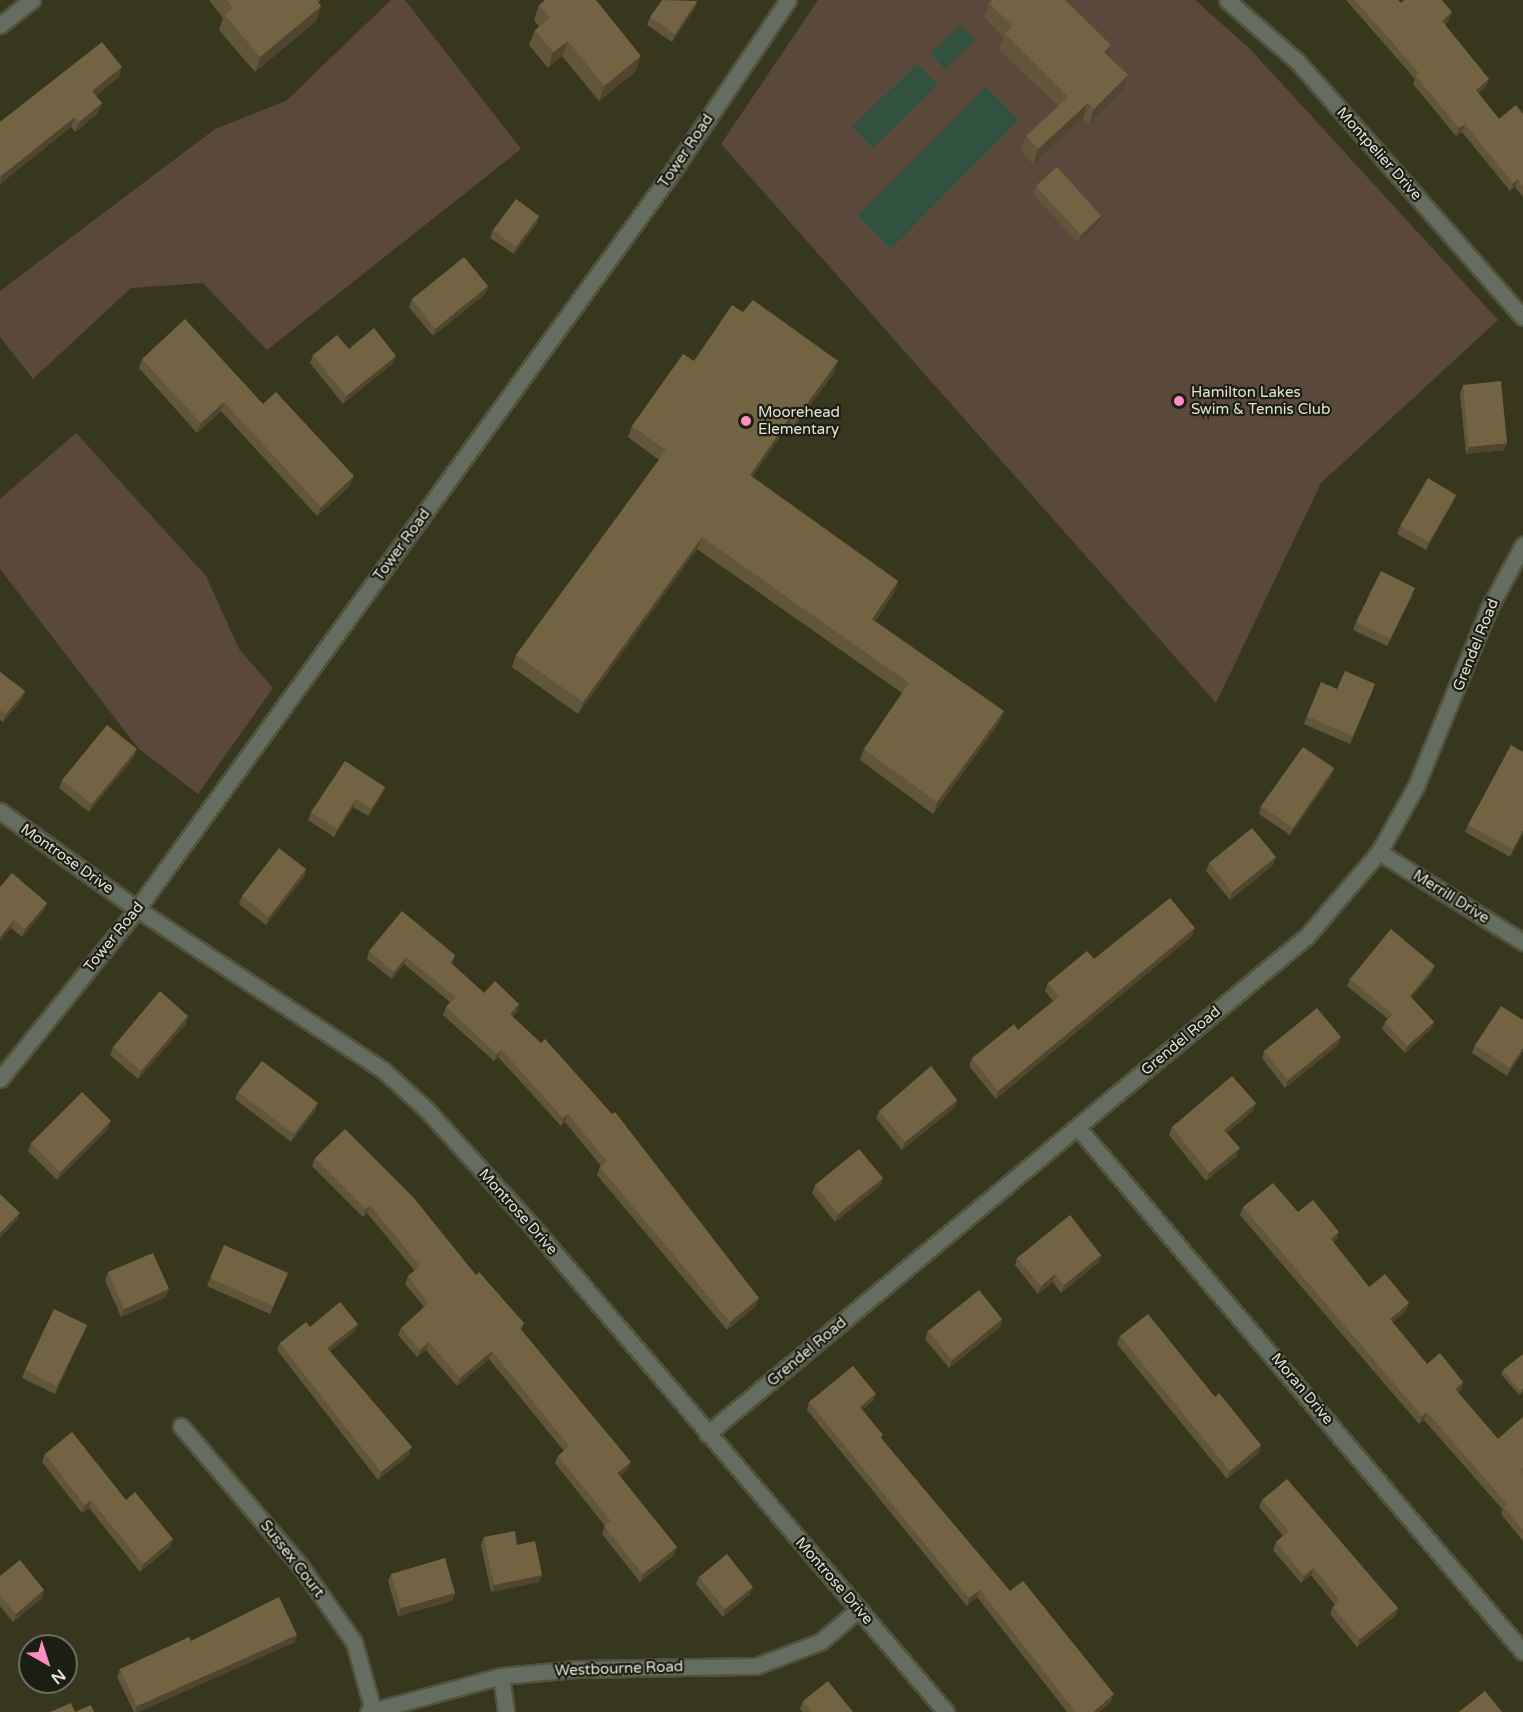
<!DOCTYPE html>
<style>
body{margin:0}
#map{position:relative;width:1523px;height:1712px;overflow:hidden;background:#37371e;font-family:"Varela Round",sans-serif}
div>[style]{position:absolute}
.green>*{inset:0;background:#5a493a}
.water>*{inset:0;background:#31523f}
.roads{filter:drop-shadow(2px 0 #52533b) drop-shadow(-2px 0 #52533b) drop-shadow(0 2px #52533b) drop-shadow(0 -2px #52533b)}
.minor>*{height:15px;margin:-7.5px;padding:0 7.5px;transform-origin:7.5px;border-radius:7.5px;background:#656d60}
.wall>*{inset:0;background:#62563a}
.shaded-wall>*{inset:0;background:#50462f}
.building>*{inset:0;background:#726443}
.dots>*{width:16px;height:16px;translate:-50% -50%;box-sizing:border-box;border:3px solid #1d1e13;border-radius:50%}
span{translate:-50% -50%;white-space:nowrap;text-align:center;line-height:1.15;-webkit-text-stroke:4.5px #1d1e13;paint-order:stroke}
.street-label{font-size:15px;color:#e2e3d4}
.poi-label{font-size:15px;color:#e2e3d4}
.left{translate:0 -50%;text-align:left}
.north{position:absolute;left:18px;top:1634px;width:60px;height:60px;box-sizing:border-box;background:#1d1e13;border:2px solid #6c6d60;border-radius:50%;rotate:141deg;font-size:16px;font-weight:700;line-height:24px;text-align:center;color:#e2e3d4}
.north::after{content:'';display:block;margin:auto;width:21px;height:27px;background:#fc8fc1;clip-path:polygon(50% 0,100% 100%,50% 72%,0 100%)}
</style>
<div id="map">
<div class="green">
<i style="clip-path:polygon(391px 0,405px 0,521px 149px,267px 350px,203px 283px,131px 288px,33px 379px,0 337px,0 291px,215px 129px,286px 101px)"></i>
<i style="clip-path:polygon(818px 0,1195px 0,1250px 49px,1498px 320px,1321px 483px,1216px 703px,721px 144px)"></i>
<i style="clip-path:polygon(76px 433px,206px 576px,239px 649px,273px 688px,198px 794px,138px 748px,0 569px,0 499px)"></i>
</div>
<div class="water">
<i style="clip-path:polygon(960px 25px,975px 40px,945px 69px,930px 53px)"></i>
<i style="clip-path:polygon(917px 64px,938px 84px,873px 148px,852px 127px)"></i>
<i style="clip-path:polygon(986px 87px,1019px 120px,891px 249px,858px 216px)"></i>
</div>
<div class="roads">
<div class="minor">
<i style="left:1227px;top:0;width:93px;rotate:41.1deg"></i>
<i style="left:1297px;top:61px;width:341px;rotate:48.6deg"></i>
<i style="left:0;top:25px;width:41px;rotate:-38deg"></i>
<i style="left:0;top:811px;width:168px;rotate:35.6deg"></i>
<i style="left:137px;top:909px;width:294px;rotate:33.2deg"></i>
<i style="left:383px;top:1070px;width:58px;rotate:42.2deg"></i>
<i style="left:426px;top:1109px;width:158px;rotate:47.8deg"></i>
<i style="left:532px;top:1226px;width:638px;rotate:49.57deg"></i>
<i style="left:1379px;top:852px;width:170px;rotate:32deg"></i>
<i style="left:0;top:1079px;width:218px;rotate:-51.1deg"></i>
<i style="left:137px;top:909px;width:907px;rotate:-54.01deg"></i>
<i style="left:670px;top:175px;width:211px;rotate:-56deg"></i>
<i style="left:1078px;top:1128px;width:687px;rotate:49.66deg"></i>
<i style="left:181px;top:1426px;width:182px;rotate:49.5deg"></i>
<i style="left:299px;top:1564px;width:95px;rotate:54.8deg"></i>
<i style="left:354px;top:1642px;width:71px;rotate:74.4deg"></i>
<i style="left:707px;top:1434px;width:780px;rotate:-39.69deg"></i>
<i style="left:1307px;top:936px;width:111px;rotate:-49.4deg"></i>
<i style="left:1379px;top:852px;width:76px;rotate:-60.7deg"></i>
<i style="left:1416px;top:786px;width:192px;rotate:-67.7deg"></i>
<i style="left:1489px;top:608px;width:72px;rotate:-61.6deg"></i>
<i style="left:501px;top:1676px;width:36px;rotate:82deg"></i>
<i style="left:368px;top:1712px;width:138px;rotate:-15.1deg"></i>
<i style="left:501px;top:1676px;width:76px;rotate:-5.3deg"></i>
<i style="left:577px;top:1669px;width:179px;rotate:-1deg"></i>
<i style="left:756px;top:1666px;width:68px;rotate:-20.6deg"></i>
<i style="left:820px;top:1642px;width:51px;rotate:-40.2deg"></i>
</div>
</div>
<div class="wall">
<i style="clip-path:polygon(209px 0,321px 0,318px 3px,321px 6px,316px 21px,255px 72px,219px 30px,223px 18px)"></i>
<i style="clip-path:polygon(1346px 0,1398px 0,1401px 3px,1449px 20px,1445px 24px,1486px 87px,1478px 93px,1499px 119px,1523px 114px,1523px 197px,1515px 187px,1510px 191px,1462px 132px,1456px 136px,1413px 84px,1415px 79px)"></i>
<i style="clip-path:polygon(697px 1px,695px 8px,672px 42px,647px 25px,650px 17px)"></i>
<i style="clip-path:polygon(989px 3px,1107px 55px,1123px 90px,1089px 124px,1083px 118px,1033px 164px,1021px 151px,1026px 136px,1058px 106px,999px 49px,1004px 37px,984px 17px)"></i>
<i style="clip-path:polygon(539px 5px,636px 71px,599px 101px,562px 56px,548px 68px,529px 45px,535px 30px,539px 27px,534px 20px)"></i>
<i style="clip-path:polygon(119px 77px,96px 96px,102px 103px,98px 113px,75px 132px,71px 127px,0 184px,0 122px)"></i>
<i style="clip-path:polygon(1036px 186px,1099px 224px,1078px 243px,1033px 194px)"></i>
<i style="clip-path:polygon(539px 216px,537px 223px,514px 254px,490px 238px,493px 230px)"></i>
<i style="clip-path:polygon(488px 286px,485px 294px,433px 336px,409px 307px,412px 299px)"></i>
<i style="clip-path:polygon(743px 312px,834px 373px,793px 428px,789px 424px,752px 477px,898px 581px,894px 593px,875px 621px,999px 723px,933px 814px,860px 760px,864px 749px,902px 693px,697px 549px,578px 714px,512px 667px,516px 655px,659px 460px,628px 437px,632px 426px,694px 361px)"></i>
<i style="clip-path:polygon(349px 349px,393px 363px,343px 404px,310px 363px,313px 355px)"></i>
<i style="clip-path:polygon(142px 359px,263px 404px,350px 486px,317px 516px,221px 411px,197px 433px,139px 368px)"></i>
<i style="clip-path:polygon(1463px 385px,1507px 443px,1504px 450px,1466px 454px,1460px 393px)"></i>
<i style="clip-path:polygon(1456px 495px,1453px 502px,1426px 550px,1397px 534px,1400px 526px)"></i>
<i style="clip-path:polygon(1412px 596px,1387px 646px,1353px 630px,1356px 622px)"></i>
<i style="clip-path:polygon(0 672px,25px 691px,22px 699px,3px 722px,0 720px)"></i>
<i style="clip-path:polygon(1337px 689px,1372px 692px,1350px 744px,1304px 724px,1307px 716px)"></i>
<i style="clip-path:polygon(134px 757px,89px 812px,59px 788px,62px 780px)"></i>
<i style="clip-path:polygon(1334px 768px,1331px 776px,1290px 835px,1259px 814px,1261px 806px)"></i>
<i style="clip-path:polygon(385px 787px,382px 795px,368px 816px,353px 807px,334px 837px,308px 820px,311px 812px)"></i>
<i style="clip-path:polygon(1468px 825px,1523px 833px,1510px 857px,1465px 832px)"></i>
<i style="clip-path:polygon(1276px 857px,1273px 865px,1230px 900px,1206px 871px,1209px 863px)"></i>
<i style="clip-path:polygon(306px 869px,304px 877px,266px 925px,239px 904px,242px 896px)"></i>
<i style="clip-path:polygon(0 887px,47px 903px,44px 910px,22px 937px,11px 928px)"></i>
<i style="clip-path:polygon(1192px 936px,996px 1099px,969px 1066px,972px 1058px,1018px 1030px,1053px 1001px,1045px 991px,1048px 983px,1094px 959px)"></i>
<i style="clip-path:polygon(369px 951px,455px 955px,452px 964px,484px 993px,519px 1004px,517px 1012px,512px 1017px,756px 1306px,727px 1330px,597px 1175px,600px 1167px,601px 1166px,565px 1122px,561px 1126px,498px 1057px,494px 1061px,443px 1015px,446px 1007px,450px 1002px,404px 964px,392px 979px,367px 959px)"></i>
<i style="clip-path:polygon(1432px 973px,1411px 998px,1434px 1022px,1431px 1029px,1405px 1053px,1382px 1029px,1385px 1022px,1388px 1019px,1347px 986px,1350px 979px)"></i>
<i style="clip-path:polygon(186px 1024px,138px 1079px,110px 1055px,113px 1047px)"></i>
<i style="clip-path:polygon(1338px 1045px,1285px 1088px,1262px 1058px,1264px 1051px)"></i>
<i style="clip-path:polygon(1475px 1045px,1523px 1051px,1507px 1076px,1472px 1053px)"></i>
<i style="clip-path:polygon(238px 1092px,315px 1111px,291px 1142px,235px 1099px)"></i>
<i style="clip-path:polygon(957px 1100px,954px 1108px,902px 1150px,876px 1118px,879px 1111px)"></i>
<i style="clip-path:polygon(1256px 1103px,1253px 1111px,1227px 1133px,1237px 1156px,1206px 1181px,1169px 1135px,1172px 1127px)"></i>
<i style="clip-path:polygon(108px 1129px,57px 1180px,28px 1151px,31px 1143px)"></i>
<i style="clip-path:polygon(315px 1158px,476px 1275px,524px 1323px,521px 1330px,628px 1469px,620px 1476px,677px 1547px,674px 1555px,640px 1582px,602px 1534px,605px 1526px,555px 1463px,558px 1456px,564px 1451px,489px 1359px,457px 1386px,426px 1350px,417px 1357px,398px 1335px,401px 1328px,424px 1307px,405px 1284px,408px 1276px,415px 1271px,367px 1213px,363px 1217px,312px 1166px)"></i>
<i style="clip-path:polygon(883px 1178px,880px 1186px,835px 1222px,812px 1193px,815px 1185px)"></i>
<i style="clip-path:polygon(1243px 1207px,1298px 1212px,1337px 1239px,1333px 1242px,1369px 1287px,1406px 1311px,1392px 1322px,1427px 1364px,1463px 1382px,1461px 1390px,1458px 1392px,1498px 1439px,1523px 1417px,1523px 1541px,1501px 1514px,1503px 1510px,1424px 1420px,1419px 1424px,1240px 1215px)"></i>
<i style="clip-path:polygon(1101px 1255px,1099px 1262px,1061px 1293px,1053px 1282px,1038px 1294px,1015px 1265px,1017px 1258px)"></i>
<i style="clip-path:polygon(108px 1272px,166px 1297px,121px 1317px,105px 1280px)"></i>
<i style="clip-path:polygon(288px 1273px,270px 1314px,207px 1286px,210px 1278px)"></i>
<i style="clip-path:polygon(1002px 1319px,1000px 1327px,949px 1368px,925px 1339px,928px 1331px)"></i>
<i style="clip-path:polygon(358px 1324px,355px 1331px,330px 1351px,409px 1455px,378px 1480px,277px 1350px,280px 1343px,310px 1327px)"></i>
<i style="clip-path:polygon(87px 1325px,55px 1394px,22px 1378px,25px 1370px)"></i>
<i style="clip-path:polygon(1120px 1336px,1215px 1397px,1261px 1445px,1259px 1453px,1227px 1479px,1117px 1344px)"></i>
<i style="clip-path:polygon(1503px 1370px,1523px 1391px,1519px 1395px,1501px 1374px)"></i>
<i style="clip-path:polygon(873px 1401px,862px 1410px,883px 1435px,881px 1438px,1010px 1591px,1111px 1702px,1099px 1712px,1067px 1712px,977px 1597px,967px 1606px,807px 1410px,809px 1402px)"></i>
<i style="clip-path:polygon(45px 1454px,126px 1500px,170px 1547px,140px 1572px,89px 1508px,82px 1513px,42px 1462px)"></i>
<i style="clip-path:polygon(1262px 1500px,1398px 1608px,1395px 1616px,1357px 1647px,1330px 1614px,1333px 1607px,1335px 1605px,1311px 1575px,1301px 1583px,1273px 1550px,1276px 1542px,1283px 1536px,1259px 1507px)"></i>
<i style="clip-path:polygon(484px 1537px,517px 1545px,542px 1575px,539px 1582px,491px 1592px,481px 1545px)"></i>
<i style="clip-path:polygon(391px 1574px,455px 1593px,452px 1601px,398px 1616px,388px 1581px)"></i>
<i style="clip-path:polygon(0 1576px,42px 1598px,13px 1622px,0 1606px)"></i>
<i style="clip-path:polygon(699px 1577px,750px 1594px,723px 1617px,696px 1584px)"></i>
<i style="clip-path:polygon(191px 1641px,295px 1642px,138px 1712px,134px 1712px,117px 1677px,120px 1669px)"></i>
<i style="clip-path:polygon(803px 1701px,853px 1712px,803px 1712px,800px 1709px)"></i>
</div>
<div class="shaded-wall">
<i style="clip-path:polygon(697px 1px,695px 8px,672px 42px,675px 34px)"></i>
<i style="clip-path:polygon(321px 6px,316px 21px,255px 72px,260px 57px)"></i>
<i style="clip-path:polygon(1452px 12px,1449px 20px,1439px 28px,1442px 21px)"></i>
<i style="clip-path:polygon(568px 41px,562px 56px,548px 68px,553px 52px)"></i>
<i style="clip-path:polygon(1111px 45px,1105px 60px,1104px 52px)"></i>
<i style="clip-path:polygon(641px 56px,636px 71px,599px 101px,604px 86px)"></i>
<i style="clip-path:polygon(122px 67px,119px 77px,89px 101px,92px 91px)"></i>
<i style="clip-path:polygon(1128px 75px,1123px 90px,1089px 124px,1094px 109px)"></i>
<i style="clip-path:polygon(1489px 79px,1486px 87px,1473px 98px,1476px 90px)"></i>
<i style="clip-path:polygon(102px 103px,98px 113px,75px 132px,79px 122px)"></i>
<i style="clip-path:polygon(1088px 103px,1083px 118px,1033px 164px,1038px 149px)"></i>
<i style="clip-path:polygon(75px 117px,71px 127px,0 184px,1px 176px)"></i>
<i style="clip-path:polygon(1465px 124px,1462px 132px,1456px 136px,1459px 128px)"></i>
<i style="clip-path:polygon(1518px 179px,1515px 187px,1510px 191px,1513px 183px)"></i>
<i style="clip-path:polygon(539px 216px,537px 223px,514px 254px,516px 247px)"></i>
<i style="clip-path:polygon(1101px 216px,1099px 224px,1078px 243px,1081px 235px)"></i>
<i style="clip-path:polygon(488px 286px,485px 294px,433px 336px,435px 329px)"></i>
<i style="clip-path:polygon(396px 356px,393px 363px,343px 404px,346px 396px)"></i>
<i style="clip-path:polygon(838px 361px,834px 373px,793px 428px,798px 416px)"></i>
<i style="clip-path:polygon(224px 402px,221px 411px,197px 433px,201px 423px)"></i>
<i style="clip-path:polygon(793px 413px,789px 424px,745px 487px,750px 475px)"></i>
<i style="clip-path:polygon(1507px 443px,1504px 450px,1466px 454px,1469px 447px)"></i>
<i style="clip-path:polygon(354px 476px,350px 486px,317px 516px,321px 507px)"></i>
<i style="clip-path:polygon(1456px 495px,1453px 502px,1426px 550px,1429px 542px)"></i>
<i style="clip-path:polygon(702px 537px,697px 549px,578px 714px,583px 702px)"></i>
<i style="clip-path:polygon(898px 581px,894px 593px,868px 630px,872px 619px)"></i>
<i style="clip-path:polygon(1415px 588px,1412px 596px,1387px 646px,1390px 639px)"></i>
<i style="clip-path:polygon(25px 691px,22px 699px,3px 722px,6px 714px)"></i>
<i style="clip-path:polygon(1004px 711px,999px 723px,933px 814px,937px 802px)"></i>
<i style="clip-path:polygon(137px 749px,134px 757px,89px 812px,92px 804px)"></i>
<i style="clip-path:polygon(1334px 768px,1331px 776px,1290px 835px,1293px 828px)"></i>
<i style="clip-path:polygon(385px 787px,382px 795px,368px 816px,371px 809px)"></i>
<i style="clip-path:polygon(356px 799px,353px 807px,334px 837px,337px 829px)"></i>
<i style="clip-path:polygon(1523px 830px,1523px 833px,1510px 857px,1513px 849px)"></i>
<i style="clip-path:polygon(1276px 857px,1273px 865px,1230px 900px,1232px 892px)"></i>
<i style="clip-path:polygon(306px 869px,304px 877px,266px 925px,269px 917px)"></i>
<i style="clip-path:polygon(47px 903px,44px 910px,22px 937px,25px 929px)"></i>
<i style="clip-path:polygon(14px 920px,11px 928px,0 941px,0 937px)"></i>
<i style="clip-path:polygon(1195px 928px,1192px 936px,996px 1099px,998px 1091px)"></i>
<i style="clip-path:polygon(406px 957px,404px 964px,392px 979px,394px 972px)"></i>
<i style="clip-path:polygon(1435px 966px,1432px 973px,1407px 1003px,1410px 996px)"></i>
<i style="clip-path:polygon(519px 1004px,517px 1012px,507px 1022px,510px 1014px)"></i>
<i style="clip-path:polygon(188px 1016px,186px 1024px,138px 1079px,141px 1071px)"></i>
<i style="clip-path:polygon(1434px 1022px,1431px 1029px,1405px 1053px,1407px 1046px)"></i>
<i style="clip-path:polygon(1341px 1037px,1338px 1045px,1285px 1088px,1288px 1080px)"></i>
<i style="clip-path:polygon(1523px 1048px,1523px 1051px,1507px 1076px,1510px 1068px)"></i>
<i style="clip-path:polygon(501px 1049px,498px 1057px,494px 1061px,497px 1054px)"></i>
<i style="clip-path:polygon(957px 1100px,954px 1108px,902px 1150px,905px 1142px)"></i>
<i style="clip-path:polygon(318px 1103px,315px 1111px,291px 1142px,294px 1134px)"></i>
<i style="clip-path:polygon(1256px 1103px,1253px 1111px,1221px 1138px,1224px 1130px)"></i>
<i style="clip-path:polygon(568px 1114px,565px 1122px,561px 1126px,563px 1118px)"></i>
<i style="clip-path:polygon(111px 1121px,108px 1129px,57px 1180px,60px 1172px)"></i>
<i style="clip-path:polygon(1240px 1148px,1237px 1156px,1206px 1181px,1209px 1173px)"></i>
<i style="clip-path:polygon(883px 1178px,880px 1186px,835px 1222px,838px 1214px)"></i>
<i style="clip-path:polygon(370px 1205px,367px 1213px,363px 1217px,366px 1209px)"></i>
<i style="clip-path:polygon(20px 1213px,17px 1220px,0 1238px,0 1233px)"></i>
<i style="clip-path:polygon(1339px 1232px,1337px 1239px,1328px 1246px,1331px 1239px)"></i>
<i style="clip-path:polygon(1101px 1255px,1099px 1262px,1061px 1293px,1064px 1285px)"></i>
<i style="clip-path:polygon(1055px 1274px,1053px 1282px,1038px 1294px,1041px 1286px)"></i>
<i style="clip-path:polygon(169px 1289px,166px 1297px,121px 1317px,124px 1309px)"></i>
<i style="clip-path:polygon(759px 1298px,756px 1306px,727px 1330px,730px 1322px)"></i>
<i style="clip-path:polygon(1409px 1303px,1406px 1311px,1387px 1327px,1390px 1319px)"></i>
<i style="clip-path:polygon(1002px 1319px,1000px 1327px,949px 1368px,952px 1360px)"></i>
<i style="clip-path:polygon(358px 1324px,355px 1331px,324px 1356px,327px 1348px)"></i>
<i style="clip-path:polygon(87px 1325px,84px 1333px,55px 1394px,57px 1386px)"></i>
<i style="clip-path:polygon(429px 1342px,426px 1350px,417px 1357px,420px 1350px)"></i>
<i style="clip-path:polygon(492px 1351px,489px 1359px,457px 1386px,460px 1378px)"></i>
<i style="clip-path:polygon(1463px 1382px,1461px 1390px,1452px 1397px,1455px 1389px)"></i>
<i style="clip-path:polygon(876px 1394px,873px 1401px,857px 1414px,860px 1407px)"></i>
<i style="clip-path:polygon(1427px 1412px,1424px 1420px,1419px 1424px,1422px 1416px)"></i>
<i style="clip-path:polygon(1261px 1445px,1259px 1453px,1227px 1479px,1230px 1471px)"></i>
<i style="clip-path:polygon(412px 1447px,409px 1455px,378px 1480px,381px 1472px)"></i>
<i style="clip-path:polygon(631px 1462px,628px 1469px,614px 1481px,617px 1473px)"></i>
<i style="clip-path:polygon(91px 1500px,89px 1508px,82px 1513px,85px 1505px)"></i>
<i style="clip-path:polygon(173px 1539px,170px 1547px,140px 1572px,143px 1564px)"></i>
<i style="clip-path:polygon(677px 1547px,674px 1555px,640px 1582px,643px 1574px)"></i>
<i style="clip-path:polygon(1314px 1568px,1311px 1575px,1301px 1583px,1304px 1576px)"></i>
<i style="clip-path:polygon(542px 1575px,539px 1582px,491px 1592px,494px 1585px)"></i>
<i style="clip-path:polygon(753px 1587px,750px 1594px,723px 1617px,725px 1609px)"></i>
<i style="clip-path:polygon(44px 1590px,42px 1598px,13px 1622px,16px 1614px)"></i>
<i style="clip-path:polygon(980px 1590px,977px 1597px,967px 1606px,969px 1598px)"></i>
<i style="clip-path:polygon(455px 1593px,452px 1601px,398px 1616px,401px 1608px)"></i>
<i style="clip-path:polygon(1398px 1608px,1395px 1616px,1357px 1647px,1360px 1639px)"></i>
<i style="clip-path:polygon(297px 1635px,295px 1642px,138px 1712px,135px 1712px,137px 1706px)"></i>
<i style="clip-path:polygon(1114px 1694px,1111px 1702px,1099px 1712px,1093px 1712px)"></i>
</div>
<div class="building">
<i style="clip-path:polygon(227px 0,316px 0,321px 6px,260px 57px,225px 15px,233px 8px)"></i>
<i style="clip-path:polygon(545px 0,596px 0,641px 56px,604px 86px,568px 41px,553px 52px,535px 30px,550px 18px,539px 5px)"></i>
<i style="clip-path:polygon(662px 0,697px 1px,675px 34px,650px 17px)"></i>
<i style="clip-path:polygon(992px 0,1065px 0,1111px 45px,1104px 52px,1128px 75px,1094px 109px,1088px 103px,1038px 149px,1026px 136px,1068px 97px,1005px 34px,1013px 26px,989px 3px)"></i>
<i style="clip-path:polygon(1355px 0,1398px 0,1401px 3px,1404px 0,1442px 0,1452px 12px,1442px 21px,1489px 79px,1476px 90px,1499px 119px,1516px 105px,1523px 114px,1523px 186px,1518px 179px,1513px 183px,1465px 124px,1459px 128px,1416px 76px,1419px 73px)"></i>
<i style="clip-path:polygon(102px 42px,122px 67px,92px 91px,102px 103px,79px 122px,75px 117px,1px 176px,0 175px,0 122px)"></i>
<i style="clip-path:polygon(1057px 167px,1101px 216px,1081px 235px,1036px 186px)"></i>
<i style="clip-path:polygon(516px 199px,539px 216px,516px 247px,493px 230px)"></i>
<i style="clip-path:polygon(464px 257px,488px 286px,435px 329px,412px 299px)"></i>
<i style="clip-path:polygon(753px 300px,838px 361px,798px 416px,793px 413px,750px 475px,898px 581px,872px 619px,1004px 711px,937px 802px,864px 749px,909px 683px,702px 537px,583px 702px,516px 655px,666px 450px,632px 426px,683px 354px,694px 361px,732px 305px,743px 312px)"></i>
<i style="clip-path:polygon(185px 319px,263px 404px,276px 392px,354px 476px,321px 507px,224px 402px,201px 423px,142px 359px)"></i>
<i style="clip-path:polygon(374px 328px,396px 356px,346px 396px,313px 355px,337px 335px,349px 349px)"></i>
<i style="clip-path:polygon(1501px 381px,1507px 443px,1469px 447px,1463px 385px)"></i>
<i style="clip-path:polygon(1428px 478px,1456px 495px,1429px 542px,1400px 526px)"></i>
<i style="clip-path:polygon(1381px 571px,1415px 588px,1390px 639px,1356px 622px)"></i>
<i style="clip-path:polygon(1345px 671px,1375px 684px,1353px 736px,1307px 716px,1321px 682px,1337px 689px)"></i>
<i style="clip-path:polygon(0 672px,25px 691px,6px 714px,0 710px)"></i>
<i style="clip-path:polygon(107px 725px,137px 749px,92px 804px,62px 780px)"></i>
<i style="clip-path:polygon(1511px 745px,1523px 752px,1523px 830px,1513px 849px,1468px 825px)"></i>
<i style="clip-path:polygon(1303px 747px,1334px 768px,1293px 828px,1261px 806px)"></i>
<i style="clip-path:polygon(345px 761px,385px 787px,371px 809px,356px 799px,337px 829px,311px 812px)"></i>
<i style="clip-path:polygon(1252px 828px,1276px 857px,1232px 892px,1209px 863px)"></i>
<i style="clip-path:polygon(279px 848px,306px 869px,269px 917px,242px 896px)"></i>
<i style="clip-path:polygon(12px 873px,47px 903px,25px 929px,14px 920px,0 937px,0 887px)"></i>
<i style="clip-path:polygon(1170px 898px,1195px 928px,998px 1091px,972px 1058px,1014px 1024px,1018px 1030px,1059px 997px,1048px 983px,1087px 951px,1094px 959px)"></i>
<i style="clip-path:polygon(402px 911px,455px 955px,450px 962px,484px 993px,495px 981px,519px 1004px,510px 1014px,541px 1043px,545px 1039px,612px 1114px,615px 1112px,759px 1298px,730px 1322px,600px 1167px,607px 1161px,568px 1114px,563px 1118px,501px 1049px,497px 1054px,446px 1007px,456px 997px,406px 957px,394px 972px,369px 951px)"></i>
<i style="clip-path:polygon(1391px 929px,1435px 966px,1410px 996px,1434px 1022px,1407px 1046px,1385px 1022px,1393px 1014px,1350px 979px)"></i>
<i style="clip-path:polygon(160px 991px,188px 1016px,141px 1071px,113px 1047px)"></i>
<i style="clip-path:polygon(1501px 1006px,1523px 1020px,1523px 1048px,1510px 1068px,1475px 1045px)"></i>
<i style="clip-path:polygon(1317px 1008px,1341px 1037px,1288px 1080px,1264px 1051px)"></i>
<i style="clip-path:polygon(262px 1061px,318px 1103px,294px 1134px,238px 1092px)"></i>
<i style="clip-path:polygon(931px 1066px,957px 1100px,905px 1142px,879px 1111px)"></i>
<i style="clip-path:polygon(1232px 1076px,1256px 1103px,1224px 1130px,1240px 1148px,1209px 1173px,1172px 1127px)"></i>
<i style="clip-path:polygon(82px 1092px,111px 1121px,60px 1172px,31px 1143px)"></i>
<i style="clip-path:polygon(345px 1129px,413px 1197px,476px 1275px,479px 1272px,524px 1323px,519px 1327px,631px 1462px,617px 1473px,677px 1547px,643px 1574px,604px 1526px,611px 1521px,558px 1456px,569px 1446px,492px 1351px,460px 1378px,429px 1342px,420px 1350px,401px 1328px,429px 1303px,408px 1276px,420px 1266px,370px 1205px,366px 1209px,315px 1158px)"></i>
<i style="clip-path:polygon(859px 1149px,883px 1178px,838px 1214px,815px 1185px)"></i>
<i style="clip-path:polygon(1273px 1183px,1298px 1212px,1313px 1200px,1339px 1232px,1331px 1239px,1369px 1287px,1385px 1274px,1409px 1303px,1390px 1319px,1427px 1364px,1440px 1353px,1463px 1382px,1455px 1389px,1498px 1439px,1523px 1417px,1523px 1468px,1520px 1470px,1523px 1473px,1523px 1530px,1504px 1507px,1507px 1504px,1427px 1412px,1422px 1416px,1243px 1207px)"></i>
<i style="clip-path:polygon(0 1194px,20px 1213px,0 1233px)"></i>
<i style="clip-path:polygon(1070px 1215px,1101px 1255px,1064px 1285px,1055px 1274px,1041px 1286px,1017px 1258px)"></i>
<i style="clip-path:polygon(224px 1245px,288px 1273px,273px 1306px,210px 1278px)"></i>
<i style="clip-path:polygon(153px 1253px,169px 1289px,124px 1309px,108px 1272px)"></i>
<i style="clip-path:polygon(979px 1290px,1002px 1319px,952px 1360px,928px 1331px)"></i>
<i style="clip-path:polygon(340px 1302px,358px 1324px,327px 1348px,412px 1447px,381px 1472px,280px 1343px,306px 1322px,310px 1327px)"></i>
<i style="clip-path:polygon(54px 1309px,87px 1325px,57px 1386px,25px 1370px)"></i>
<i style="clip-path:polygon(1148px 1314px,1215px 1397px,1219px 1393px,1261px 1445px,1230px 1471px,1120px 1336px)"></i>
<i style="clip-path:polygon(1523px 1354px,1523px 1389px,1520px 1391px,1503px 1370px)"></i>
<i style="clip-path:polygon(853px 1366px,876px 1394px,860px 1407px,883px 1435px,880px 1437px,1010px 1591px,1023px 1581px,1114px 1694px,1093px 1712px,1076px 1712px,980px 1590px,969px 1598px,809px 1402px)"></i>
<i style="clip-path:polygon(72px 1432px,126px 1500px,135px 1492px,173px 1539px,143px 1564px,91px 1500px,85px 1505px,45px 1454px)"></i>
<i style="clip-path:polygon(1287px 1479px,1398px 1608px,1360px 1639px,1333px 1607px,1340px 1601px,1314px 1568px,1304px 1576px,1276px 1542px,1289px 1531px,1262px 1500px)"></i>
<i style="clip-path:polygon(515px 1531px,517px 1545px,535px 1541px,542px 1575px,494px 1585px,484px 1537px)"></i>
<i style="clip-path:polygon(727px 1554px,753px 1587px,725px 1609px,699px 1577px)"></i>
<i style="clip-path:polygon(445px 1558px,455px 1593px,401px 1608px,391px 1574px)"></i>
<i style="clip-path:polygon(20px 1560px,44px 1590px,16px 1614px,0 1595px,0 1576px)"></i>
<i style="clip-path:polygon(279px 1597px,297px 1635px,137px 1706px,120px 1669px,189px 1637px,191px 1641px)"></i>
<i style="clip-path:polygon(828px 1681px,853px 1712px,812px 1712px,803px 1701px)"></i>
<i style="clip-path:polygon(1485px 1691px,1502px 1712px,1459px 1712px)"></i>
<i style="clip-path:polygon(71px 1703px,75px 1712px,91px 1705px,94px 1712px,50px 1712px)"></i>
</div>
<div class="dots">
<i style="left:1179px;top:401px;background:#fc8fc1"></i>
<i style="left:746px;top:421px;background:#fc8fc1"></i>
</div>
<div class="street-label">
<span style="left:686px;top:151px;rotate:-56deg">Tower Road</span>
<span style="left:1379px;top:154px;rotate:48deg">Montpelier Drive</span>
<span style="left:402px;top:545px;rotate:-54deg">Tower Road</span>
<span style="left:1476px;top:645px;rotate:-68deg">Grendel Road</span>
<span style="left:67px;top:859px;rotate:35deg">Montrose Drive</span>
<span style="left:1451px;top:897px;rotate:32deg">Merrill Drive</span>
<span style="left:114px;top:937px;rotate:-51deg">Tower Road</span>
<span style="left:1181px;top:1041px;rotate:-40deg">Grendel Road</span>
<span style="left:518px;top:1212px;rotate:48deg">Montrose Drive</span>
<span style="left:807px;top:1352px;rotate:-40deg">Grendel Road</span>
<span style="left:1302px;top:1389px;rotate:50deg">Moran Drive</span>
<span style="left:292px;top:1559px;rotate:52deg">Sussex Court</span>
<span style="left:834px;top:1581px;rotate:49deg">Montrose Drive</span>
<span style="left:619px;top:1669px;rotate:-2deg">Westbourne Road</span>
</div>
<div class="poi-label">
<span class="left" style="left:1191px;top:401px">Hamilton Lakes<br>Swim &amp; Tennis Club</span>
<span class="left" style="left:758px;top:421px">Moorehead<br>Elementary</span>
</div>
<div class="north">N</div>
</div>
